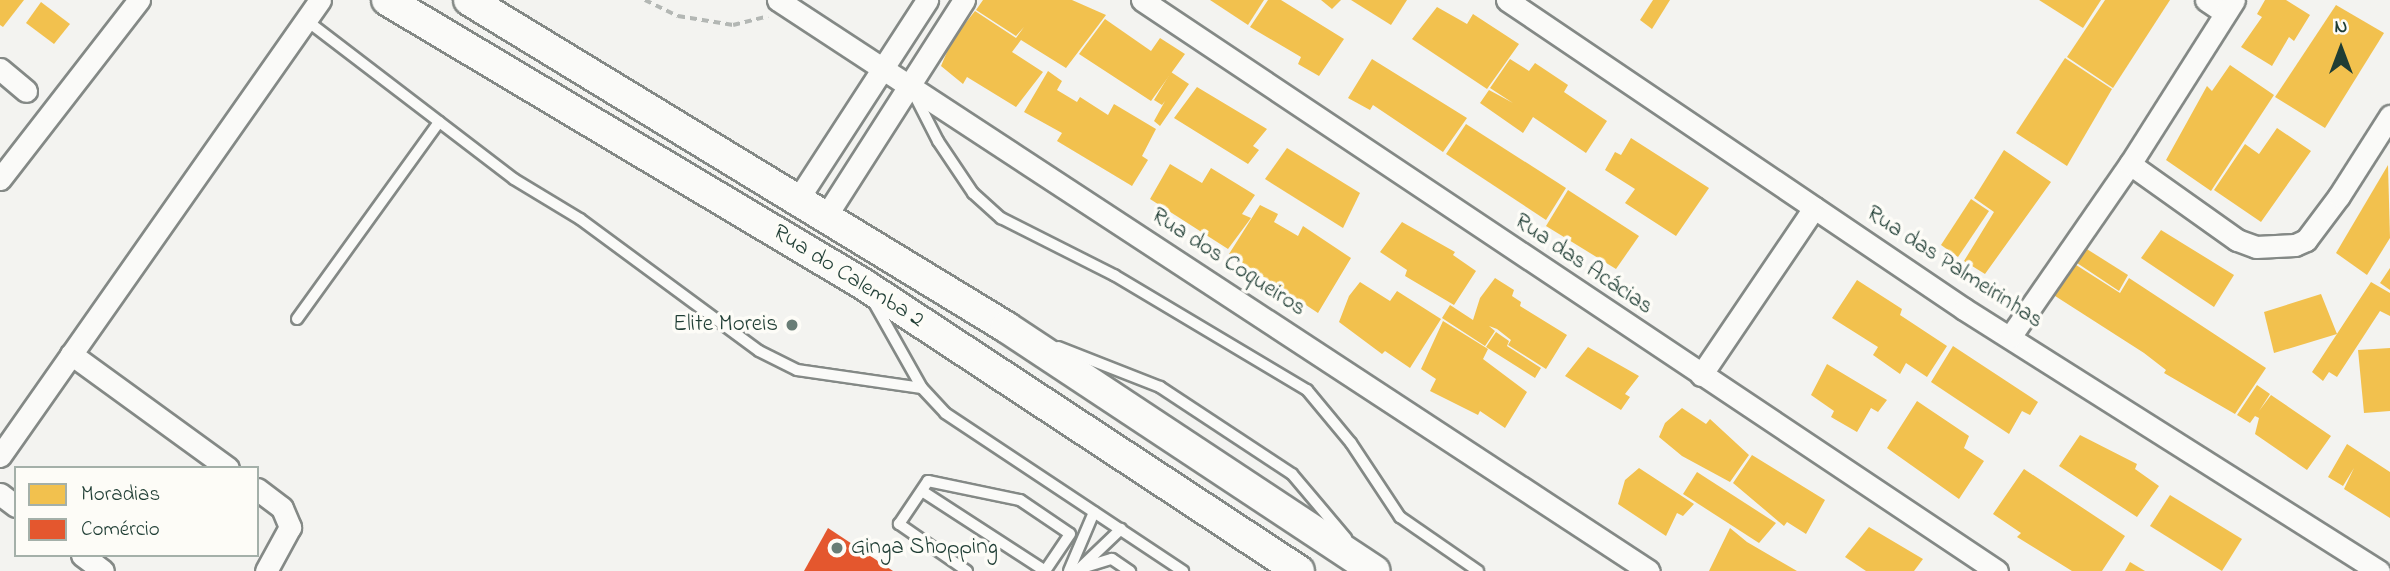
<!DOCTYPE html>
<meta charset="utf-8">
<style>
body{margin:0}
#map{position:relative;width:2390px;height:571px;overflow:hidden;background:#f3f3f0;font-family:"Indie Flower",sans-serif}
div>[style]{position:absolute}
.homes>*{inset:0;background:#f2c14e}
.shops>*{inset:0;background:#e4572e}
.path>*{height:3.5px;margin-top:-1.75px;transform-origin:0;background:repeating-linear-gradient(90deg,#b3b7b4 0 7px,transparent 0 12px)}
.roads{filter:drop-shadow(2px 0 #848986) drop-shadow(-2px 0 #848986) drop-shadow(0 2px #848986) drop-shadow(0 -2px #848986)}
.lane>*{height:10px;margin:-5px;padding:0 5px;transform-origin:5px;border-radius:5px;background:#fafaf8}
.street>*{height:21px;margin:-10.5px;padding:0 10.5px;transform-origin:10.5px;border-radius:10.5px;background:#fafaf8}
.secondary>*{height:30px;margin:-15px;padding:0 15px;transform-origin:15px;border-radius:15px;background:#fafaf8}
.dots>*{width:19px;height:19px;translate:-50% -50%;box-sizing:border-box;border:4px solid #fdfcf7;border-radius:50%}
span{translate:-50% -50%;white-space:nowrap;text-align:center;line-height:1.15;-webkit-text-stroke:7px #fdfcf7;paint-order:stroke}
.street-label{font-size:23px;color:#1f3d34}
.poi-label{font-size:23px;color:#1f3d34}
.right{translate:-100% -50%;text-align:right}
.left{translate:0 -50%;text-align:left}
.legend{position:absolute;left:14px;top:466px;width:245px;height:91px;box-sizing:border-box;background:#fdfcf7;border:2px solid #a4b0a9;margin:0;padding:9px 12px;list-style:none;font-size:21px;color:#1f3d34}
.legend li{display:flex;align-items:center;gap:14px;height:35px}
.legend b{width:35px;border:2px solid #a4b0a9}
.north{position:absolute;left:2306px;top:14px;width:70px;height:70px;-webkit-text-stroke:5px #fdfcf7;paint-order:stroke;rotate:0deg;font-size:19px;font-weight:700;line-height:28px;text-align:center;color:#1f3d34}
.north::after{content:'';display:block;margin:auto;width:24px;height:32px;background:#1f3d34;clip-path:polygon(50% 0,100% 100%,50% 72%,0 100%)}
</style>
<div id="map">
<div class="homes">
<i style="clip-path:polygon(0 0,24px 0,3px 27px,0 25px)"></i>
<i style="clip-path:polygon(983px 0,1072px 0,1106px 15px,1066px 68px,1021px 40px,1012px 52px,1043px 72px,1016px 107px,967px 77px,963px 84px,941px 66px,952px 40px,975px 11px,1016px 38px,1024px 27px,1016px 36px,976px 10px)"></i>
<i style="clip-path:polygon(1210px 0,1264px 0,1248px 25px)"></i>
<i style="clip-path:polygon(1268px 0,1281px 0,1344px 39px,1319px 76px,1298px 64px,1301px 57px,1250px 27px)"></i>
<i style="clip-path:polygon(1321px 0,1341px 0,1332px 9px)"></i>
<i style="clip-path:polygon(1351px 0,1407px 0,1391px 25px)"></i>
<i style="clip-path:polygon(1653px 0,1670px 0,1652px 29px,1640px 20px)"></i>
<i style="clip-path:polygon(2039px 0,2101px 0,2083px 28px)"></i>
<i style="clip-path:polygon(2105px 0,2170px 0,2113px 88px,2067px 57px)"></i>
<i style="clip-path:polygon(2265px 0,2286px 0,2310px 15px,2294px 41px,2289px 37px,2272px 66px,2241px 47px,2262px 17px,2257px 14px)"></i>
<i style="clip-path:polygon(41px 2px,70px 24px,54px 44px,26px 23px)"></i>
<i style="clip-path:polygon(2336px 5px,2384px 33px,2325px 128px,2275px 97px)"></i>
<i style="clip-path:polygon(1437px 7px,1467px 24px,1473px 14px,1519px 44px,1487px 89px,1412px 39px)"></i>
<i style="clip-path:polygon(1105px 19px,1151px 51px,1160px 38px,1185px 54px,1151px 101px,1079px 54px)"></i>
<i style="clip-path:polygon(2065px 58px,2112px 89px,2067px 166px,2016px 133px)"></i>
<i style="clip-path:polygon(1372px 59px,1467px 118px,1443px 152px,1373px 105px,1370px 110px,1348px 98px)"></i>
<i style="clip-path:polygon(1510px 59px,1529px 71px,1535px 63px,1568px 85px,1564px 92px,1607px 121px,1586px 153px,1533px 117px,1523px 133px,1480px 103px,1489px 90px,1513px 103px,1490px 88px)"></i>
<i style="clip-path:polygon(2230px 65px,2274px 95px,2211px 191px,2166px 160px,2207px 86px,2212px 91px)"></i>
<i style="clip-path:polygon(1048px 71px,1062px 81px,1057px 90px,1077px 102px,1080px 97px,1108px 115px,1114px 104px,1156px 129px,1142px 156px,1148px 160px,1132px 186px,1057px 141px,1062px 133px,1024px 112px)"></i>
<i style="clip-path:polygon(1171px 72px,1189px 84px,1160px 126px,1154px 121px,1165px 101px,1162px 105px,1154px 100px)"></i>
<i style="clip-path:polygon(1197px 87px,1267px 129px,1253px 146px,1259px 150px,1248px 164px,1174px 118px)"></i>
<i style="clip-path:polygon(1466px 124px,1566px 188px,1546px 220px,1446px 154px)"></i>
<i style="clip-path:polygon(2277px 128px,2311px 151px,2261px 222px,2214px 190px,2245px 144px,2259px 154px)"></i>
<i style="clip-path:polygon(1631px 138px,1709px 188px,1676px 236px,1625px 203px,1635px 189px,1605px 170px,1615px 152px,1621px 155px)"></i>
<i style="clip-path:polygon(1287px 148px,1360px 193px,1343px 228px,1265px 179px)"></i>
<i style="clip-path:polygon(2004px 150px,2051px 182px,1985px 274px,1964px 261px,1994px 212px,1974px 198px)"></i>
<i style="clip-path:polygon(1170px 164px,1202px 183px,1211px 168px,1255px 195px,1242px 214px,1251px 218px,1228px 249px,1150px 199px)"></i>
<i style="clip-path:polygon(2388px 165px,2390px 238px,2367px 275px,2336px 253px)"></i>
<i style="clip-path:polygon(1568px 190px,1639px 236px,1616px 269px,1546px 226px)"></i>
<i style="clip-path:polygon(1971px 199px,1989px 211px,1958px 257px,1941px 245px)"></i>
<i style="clip-path:polygon(1260px 205px,1278px 214px,1274px 222px,1298px 236px,1303px 226px,1351px 258px,1318px 313px,1229px 254px)"></i>
<i style="clip-path:polygon(1402px 222px,1455px 252px,1453px 255px,1476px 271px,1454px 305px,1405px 276px,1407px 270px,1380px 252px)"></i>
<i style="clip-path:polygon(2161px 230px,2234px 275px,2214px 307px,2141px 258px)"></i>
<i style="clip-path:polygon(2082px 246px,2128px 275px,2119px 291px,2074px 261px)"></i>
<i style="clip-path:polygon(2073px 263px,2120px 293px,2129px 278px,2266px 368px,2235px 414px,2164px 373px,2166px 370px,2144px 353px,2052px 294px)"></i>
<i style="clip-path:polygon(2390px 268px,2390px 290px,2380px 283px)"></i>
<i style="clip-path:polygon(1495px 278px,1514px 290px,1512px 296px,1521px 302px,1520px 306px,1567px 335px,1546px 369px,1508px 345px,1511px 340px,1497px 329px,1489px 326px,1495px 331px,1485px 346px,1442px 318px,1450px 305px,1473px 320px,1480px 298px)"></i>
<i style="clip-path:polygon(1857px 280px,1902px 309px,1900px 315px,1947px 346px,1927px 377px,1906px 363px,1900px 374px,1873px 355px,1878px 347px,1832px 318px)"></i>
<i style="clip-path:polygon(1360px 282px,1390px 301px,1397px 291px,1441px 319px,1410px 368px,1385px 351px,1382px 354px,1339px 322px,1349px 296px)"></i>
<i style="clip-path:polygon(2371px 282px,2390px 293px,2390px 316px,2380px 311px,2337px 377px,2329px 372px,2323px 381px,2312px 372px)"></i>
<i style="clip-path:polygon(2321px 294px,2337px 334px,2274px 353px,2264px 312px)"></i>
<i style="clip-path:polygon(1443px 321px,1488px 349px,1483px 359px,1527px 392px,1505px 428px,1480px 411px,1478px 415px,1430px 391px,1436px 379px,1421px 369px)"></i>
<i style="clip-path:polygon(1496px 332px,1509px 341px,1507px 346px,1541px 368px,1535px 378px,1486px 347px)"></i>
<i style="clip-path:polygon(1953px 346px,2038px 402px,2030px 415px,2022px 411px,2009px 434px,1931px 382px)"></i>
<i style="clip-path:polygon(1588px 347px,1639px 376px,1625px 394px,1630px 397px,1621px 410px,1565px 376px)"></i>
<i style="clip-path:polygon(2390px 348px,2390px 411px,2364px 413px,2358px 350px)"></i>
<i style="clip-path:polygon(1827px 364px,1887px 400px,1878px 412px,1871px 408px,1857px 432px,1831px 417px,1834px 411px,1811px 395px)"></i>
<i style="clip-path:polygon(2257px 385px,2270px 394px,2259px 411px,2271px 395px,2331px 436px,2307px 470px,2255px 434px,2259px 418px,2255px 416px,2250px 423px,2237px 415px)"></i>
<i style="clip-path:polygon(1917px 401px,1969px 436px,1964px 448px,1984px 461px,1959px 499px,1887px 448px)"></i>
<i style="clip-path:polygon(1682px 408px,1706px 424px,1710px 419px,1749px 455px,1730px 482px,1682px 456px,1659px 437px,1665px 423px)"></i>
<i style="clip-path:polygon(2080px 435px,2137px 464px,2135px 469px,2159px 486px,2137px 517px,2059px 466px)"></i>
<i style="clip-path:polygon(2347px 444px,2390px 472px,2390px 518px,2344px 489px,2354px 468px,2343px 486px,2328px 477px)"></i>
<i style="clip-path:polygon(1752px 455px,1825px 500px,1806px 534px,1787px 522px,1784px 526px,1733px 483px)"></i>
<i style="clip-path:polygon(1639px 468px,1694px 504px,1683px 516px,1677px 513px,1666px 536px,1618px 504px,1625px 480px)"></i>
<i style="clip-path:polygon(2024px 469px,2125px 536px,2102px 571px,2072px 571px,2017px 537px,2021px 533px,1993px 514px)"></i>
<i style="clip-path:polygon(1697px 472px,1776px 523px,1759px 543px,1683px 494px)"></i>
<i style="clip-path:polygon(2170px 495px,2242px 539px,2222px 571px,2150px 526px)"></i>
<i style="clip-path:polygon(1869px 527px,1923px 559px,1914px 571px,1866px 571px,1845px 557px)"></i>
<i style="clip-path:polygon(1730px 528px,1747px 542px,1797px 571px,1709px 571px)"></i>
<i style="clip-path:polygon(2130px 562px,2145px 571px,2125px 571px)"></i>
</div>
<div class="shops">
<i style="clip-path:polygon(828px 528px,893px 571px,804px 571px)"></i>
</div>
<div class="path">
<i style="left:645px;top:0;width:37px;rotate:26deg"></i>
<i style="left:678px;top:16px;width:56px;rotate:9.3deg"></i>
<i style="left:733px;top:25px;width:36px;rotate:-14deg"></i>
</div>
<div class="roads">
<div class="lane">
<i style="left:306px;top:20px;width:262px;rotate:37.4deg"></i>
<i style="left:514px;top:179px;width:77px;rotate:31.2deg"></i>
<i style="left:580px;top:219px;width:222px;rotate:36.4deg"></i>
<i style="left:759px;top:351px;width:42px;rotate:26.6deg"></i>
<i style="left:797px;top:370px;width:126px;rotate:8.2deg"></i>
<i style="left:914px;top:94px;width:53px;rotate:62.9deg"></i>
<i style="left:938px;top:141px;width:63px;rotate:56.1deg"></i>
<i style="left:973px;top:193px;width:38px;rotate:42deg"></i>
<i style="left:1001px;top:218px;width:127px;rotate:26.8deg"></i>
<i style="left:1114px;top:275px;width:225px;rotate:30.8deg"></i>
<i style="left:1307px;top:390px;width:69px;rotate:50.3deg"></i>
<i style="left:1351px;top:443px;width:89px;rotate:56.5deg"></i>
<i style="left:1400px;top:517px;width:95px;rotate:34.7deg"></i>
<i style="left:873px;top:301px;width:100px;rotate:60.6deg"></i>
<i style="left:922px;top:388px;width:34px;rotate:47deg"></i>
<i style="left:945px;top:413px;width:286px;rotate:33.6deg"></i>
<i style="left:297px;top:319px;width:243px;rotate:-54.2deg"></i>
<i style="left:1058px;top:347px;width:110px;rotate:21.4deg"></i>
<i style="left:1160px;top:387px;width:158px;rotate:33.4deg"></i>
<i style="left:1292px;top:474px;width:84px;rotate:49.8deg"></i>
<i style="left:922px;top:491px;width:147px;rotate:33deg"></i>
<i style="left:1085px;top:567px;width:28px;rotate:-17deg"></i>
<i style="left:1112px;top:559px;width:22px;rotate:34deg"></i>
<i style="left:967px;top:571px;width:83px;rotate:-145.3deg"></i>
<i style="left:899px;top:524px;width:52px;rotate:-56deg"></i>
<i style="left:928px;top:481px;width:94px;rotate:11.7deg"></i>
<i style="left:1020px;top:500px;width:60px;rotate:34.2deg"></i>
<i style="left:1070px;top:534px;width:45px;rotate:124deg"></i>
<i style="left:1069px;top:571px;width:64px;rotate:-67deg"></i>
<i style="left:1077px;top:571px;width:61px;rotate:-43.7deg"></i>
</div>
<div class="street">
<i style="left:778px;top:0;width:1041px;rotate:33.25deg"></i>
<i style="left:1142px;top:0;width:1028px;rotate:33.74deg"></i>
<i style="left:1507px;top:0;width:552px;rotate:34.06deg"></i>
<i style="left:1964px;top:309px;width:491px;rotate:32.3deg"></i>
<i style="left:2206px;top:0;width:23px;rotate:34deg"></i>
<i style="left:0;top:69px;width:34px;rotate:40deg"></i>
<i style="left:2130px;top:164px;width:131px;rotate:35.4deg"></i>
<i style="left:2237px;top:240px;width:20px;rotate:20deg"></i>
<i style="left:2256px;top:247px;width:39px;rotate:-3deg"></i>
<i style="left:2295px;top:245px;width:12px;rotate:-24deg"></i>
<i style="left:2306px;top:240px;width:55px;rotate:-53.1deg"></i>
<i style="left:2339px;top:196px;width:95px;rotate:-57.5deg"></i>
<i style="left:0;top:179px;width:227px;rotate:-52.2deg"></i>
<i style="left:796px;top:202px;width:241px;rotate:-57deg"></i>
<i style="left:824px;top:219px;width:260px;rotate:-57.4deg"></i>
<i style="left:2010px;top:337px;width:211px;rotate:-55.3deg"></i>
<i style="left:2130px;top:164px;width:194px;rotate:-57.6deg"></i>
<i style="left:71px;top:354px;width:194px;rotate:36deg"></i>
<i style="left:1701px;top:375px;width:202px;rotate:-55.9deg"></i>
<i style="left:0;top:456px;width:557px;rotate:-54.94deg"></i>
<i style="left:257px;top:489px;width:31px;rotate:37deg"></i>
<i style="left:282px;top:508px;width:21px;rotate:67deg"></i>
<i style="left:290px;top:527px;width:50px;rotate:118.6deg"></i>
<i style="left:0;top:494px;width:20px;rotate:37deg"></i>
<i style="left:82px;top:555px;width:26px;rotate:37deg"></i>
</div>
<div class="secondary">
<i style="left:387px;top:0;width:554px;rotate:30.82deg"></i>
<i style="left:863px;top:284px;width:522px;rotate:33.36deg"></i>
<i style="left:469px;top:0;width:629px;rotate:31.34deg"></i>
<i style="left:1006px;top:327px;width:442px;rotate:33.5deg"></i>
</div>
</div>
<div class="dots">
<i style="left:792px;top:325px;background:#697d76"></i>
<i style="left:837px;top:548px;background:#697d76"></i>
</div>
<div class="street-label">
<span style="left:1228px;top:263px;rotate:33deg">Rua dos Coqueiros</span>
<span style="left:1583px;top:265px;rotate:34deg">Rua das Acácias</span>
<span style="left:1954px;top:268px;rotate:33deg">Rua das Palmeirinhas</span>
<span style="left:848px;top:277px;rotate:32deg">Rua do Calemba 2</span>
</div>
<div class="poi-label">
<span class="right" style="left:778px;top:325px">Elite Moreis</span>
<span class="left" style="left:851px;top:548px">Ginga Shopping</span>
</div>
<ul class="legend">
<li><b style="height:19px;background:#f2c14e"></b>Moradias</li>
<li><b style="height:19px;background:#e4572e"></b>Comércio</li>
</ul>
<div class="north">N</div>
</div>
